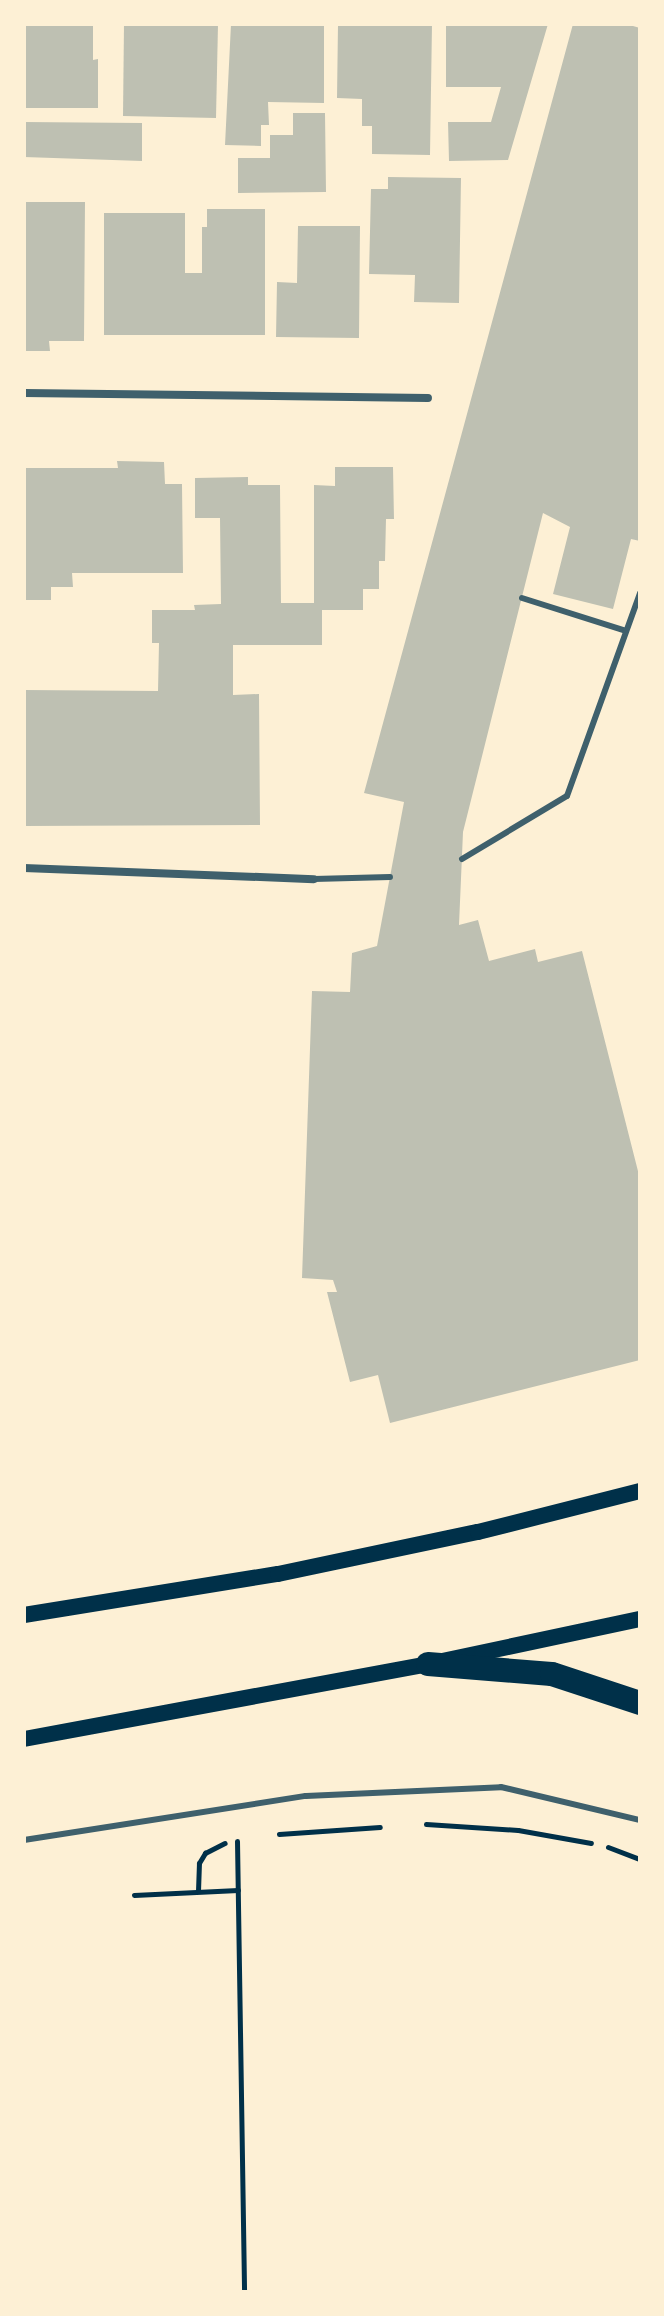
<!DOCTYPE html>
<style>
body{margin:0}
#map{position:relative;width:664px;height:2316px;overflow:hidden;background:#fdf0d5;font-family:Ubuntu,sans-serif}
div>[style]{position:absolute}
.building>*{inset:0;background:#bec0b2}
.path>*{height:5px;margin:-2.5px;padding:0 2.5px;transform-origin:2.5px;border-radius:2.5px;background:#003049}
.service>*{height:6px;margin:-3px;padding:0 3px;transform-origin:3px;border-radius:3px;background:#3f606c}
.minor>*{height:8px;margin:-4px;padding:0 4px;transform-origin:4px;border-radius:4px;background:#3f606c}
.secondary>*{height:16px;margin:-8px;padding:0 8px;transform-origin:8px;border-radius:8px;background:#003049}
.motorway>*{height:24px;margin:-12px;padding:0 12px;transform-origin:12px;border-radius:12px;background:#003049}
span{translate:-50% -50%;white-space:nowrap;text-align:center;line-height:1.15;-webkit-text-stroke:8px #fdf0d5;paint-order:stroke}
.frame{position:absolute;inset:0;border:26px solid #fdf0d5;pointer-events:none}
</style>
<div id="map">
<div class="building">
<i style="clip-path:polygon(25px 24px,93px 24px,93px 60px,98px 59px,98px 108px,24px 108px)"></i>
<i style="clip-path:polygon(124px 24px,218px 24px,216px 118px,123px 116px)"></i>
<i style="clip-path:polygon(231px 24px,324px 24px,324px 103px,268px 102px,269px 125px,261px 125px,261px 146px,225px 145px)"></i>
<i style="clip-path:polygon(338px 24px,432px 24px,430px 155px,372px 154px,372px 126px,362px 126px,362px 99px,337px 98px)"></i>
<i style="clip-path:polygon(446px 24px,548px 24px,508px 160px,449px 161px,448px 122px,491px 122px,501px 87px,446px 87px)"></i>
<i style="clip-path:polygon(573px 24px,626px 24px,640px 28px,640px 541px,631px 539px,613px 609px,553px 594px,570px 527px,543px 513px,463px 832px,459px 925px,478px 920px,489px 961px,535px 949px,538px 962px,582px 951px,640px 1179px,640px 1360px,390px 1423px,378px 1375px,350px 1382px,327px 1292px,337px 1292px,333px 1280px,302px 1278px,312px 991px,350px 992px,352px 953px,377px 946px,404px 802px,364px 793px)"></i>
<i style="clip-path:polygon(293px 113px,325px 113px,326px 192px,238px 193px,238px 158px,270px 158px,270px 135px,293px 135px)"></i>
<i style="clip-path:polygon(24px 122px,142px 123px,142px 161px,24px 157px)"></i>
<i style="clip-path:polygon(388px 177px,461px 178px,459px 303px,414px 302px,415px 275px,369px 274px,371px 189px,388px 189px)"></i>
<i style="clip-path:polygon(24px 202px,85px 202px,84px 341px,49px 341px,50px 351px,24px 351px)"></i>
<i style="clip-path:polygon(207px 209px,265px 209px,265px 335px,104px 335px,104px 213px,185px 213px,185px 273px,202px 273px,202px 227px,207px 227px)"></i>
<i style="clip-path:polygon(298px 226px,360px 226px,359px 338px,276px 337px,277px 282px,297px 283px)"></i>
<i style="clip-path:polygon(117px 461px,164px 462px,165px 484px,182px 484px,183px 573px,72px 573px,73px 587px,51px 587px,51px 600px,24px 600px,24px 468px,118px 468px)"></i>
<i style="clip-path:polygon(335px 467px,393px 467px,394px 519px,386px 519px,385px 561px,379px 561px,379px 589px,363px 589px,363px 610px,322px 610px,322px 645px,233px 645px,233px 695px,259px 694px,260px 825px,24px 826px,24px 690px,158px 691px,159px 643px,152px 643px,152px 610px,195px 610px,194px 605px,221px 604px,220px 518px,195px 518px,195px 478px,248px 477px,248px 485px,280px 485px,281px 603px,314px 603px,314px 485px,335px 486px)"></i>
</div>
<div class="path">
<i style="left:426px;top:1824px;width:92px;rotate:3.7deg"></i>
<i style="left:518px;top:1830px;width:74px;rotate:10.1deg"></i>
<i style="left:279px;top:1834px;width:101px;rotate:-4deg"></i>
<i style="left:237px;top:1841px;width:451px;rotate:89.1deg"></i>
<i style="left:608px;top:1847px;width:34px;rotate:21deg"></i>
<i style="left:198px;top:1891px;width:28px;rotate:-88deg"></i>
<i style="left:199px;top:1863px;width:12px;rotate:-59deg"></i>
<i style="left:205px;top:1853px;width:22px;rotate:-27deg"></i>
<i style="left:134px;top:1895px;width:104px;rotate:-2.8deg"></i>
</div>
<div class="service">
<i style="left:522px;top:598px;width:109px;rotate:17.6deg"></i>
<i style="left:462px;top:859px;width:122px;rotate:-31deg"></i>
<i style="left:567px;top:796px;width:216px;rotate:-70.2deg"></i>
<i style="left:314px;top:879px;width:76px;rotate:-1.5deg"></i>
<i style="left:24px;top:1840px;width:285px;rotate:-8.9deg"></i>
<i style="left:306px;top:1796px;width:195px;rotate:-2.6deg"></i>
<i style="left:501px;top:1787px;width:143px;rotate:13.4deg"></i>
</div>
<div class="minor">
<i style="left:24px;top:393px;width:404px;rotate:0.7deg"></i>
<i style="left:24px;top:868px;width:290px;rotate:2.2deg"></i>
</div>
<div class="secondary">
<i style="left:24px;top:1615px;width:257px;rotate:-9.2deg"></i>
<i style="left:278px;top:1574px;width:204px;rotate:-11.9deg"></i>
<i style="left:478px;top:1532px;width:167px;rotate:-14.2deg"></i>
<i style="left:24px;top:1739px;width:411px;rotate:-10.5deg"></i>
<i style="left:428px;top:1664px;width:217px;rotate:-12deg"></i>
</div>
<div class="motorway">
<i style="left:428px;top:1664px;width:124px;rotate:4.6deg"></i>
<i style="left:552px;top:1674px;width:93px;rotate:18.2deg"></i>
</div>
<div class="frame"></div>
</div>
